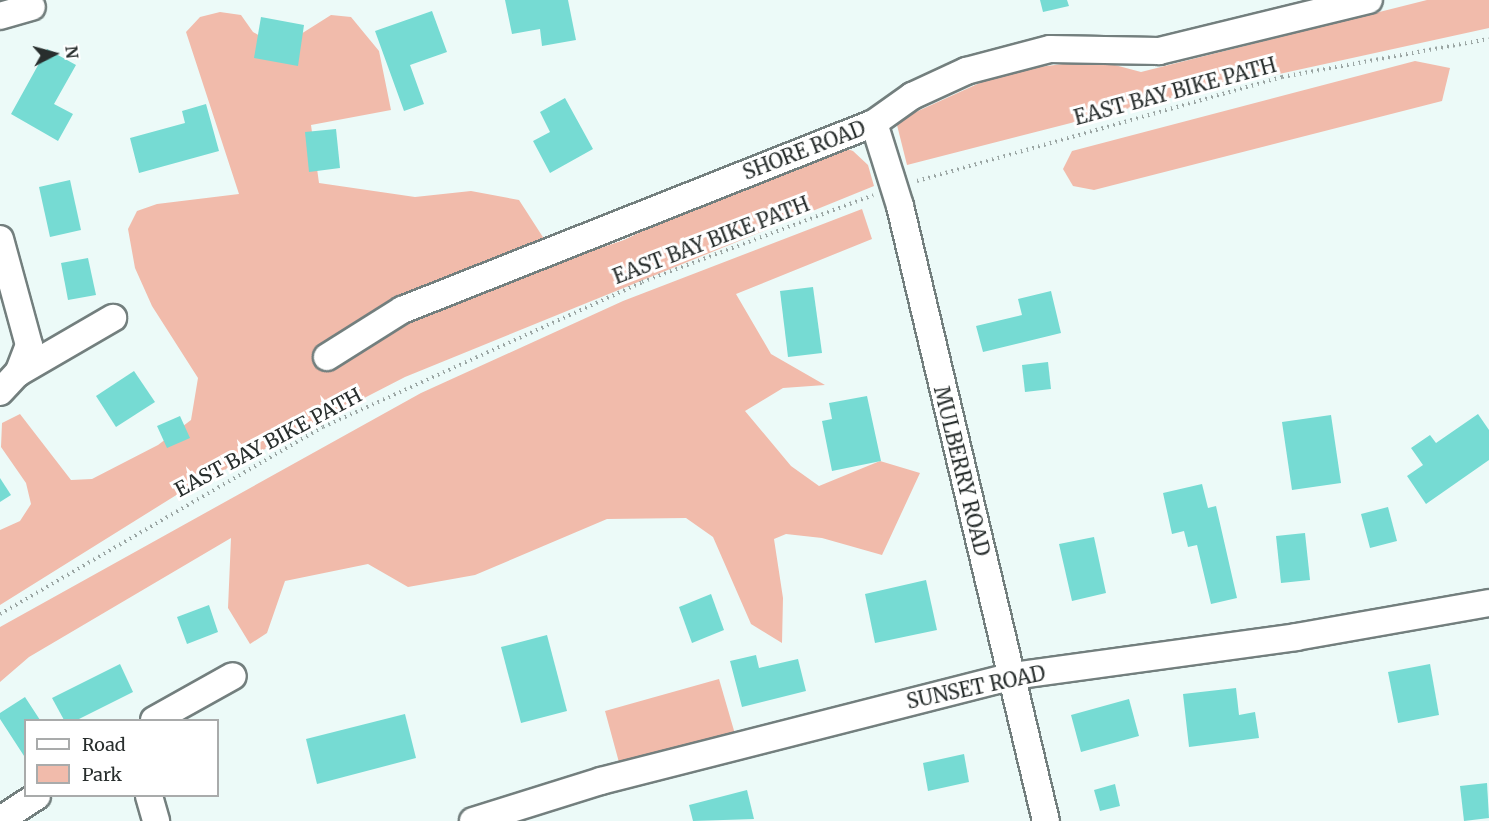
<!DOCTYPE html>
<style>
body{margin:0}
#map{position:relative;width:1489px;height:821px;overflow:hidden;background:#ecfaf8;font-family:Merriweather,serif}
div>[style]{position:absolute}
.green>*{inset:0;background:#f1bbab}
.building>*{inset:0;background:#76dbd3}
.path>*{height:4px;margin-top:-2px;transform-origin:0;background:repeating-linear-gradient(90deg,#9ba6a4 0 1.5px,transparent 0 6px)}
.roads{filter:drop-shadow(2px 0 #737f7e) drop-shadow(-2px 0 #737f7e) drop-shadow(0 2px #737f7e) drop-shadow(0 -2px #737f7e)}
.minor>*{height:26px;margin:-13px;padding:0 13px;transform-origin:13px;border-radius:13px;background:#fff}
span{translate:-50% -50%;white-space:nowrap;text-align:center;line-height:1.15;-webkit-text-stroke:6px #fff;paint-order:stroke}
.street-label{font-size:20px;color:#282e2d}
.legend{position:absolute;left:24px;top:719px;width:195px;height:78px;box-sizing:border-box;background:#fff;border:2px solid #a9abab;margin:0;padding:8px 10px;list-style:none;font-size:18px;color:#282e2d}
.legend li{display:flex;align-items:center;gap:12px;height:30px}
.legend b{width:30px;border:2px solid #a9abab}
.north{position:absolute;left:24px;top:24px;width:60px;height:60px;-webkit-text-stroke:4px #fff;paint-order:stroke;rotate:84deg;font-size:16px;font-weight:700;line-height:24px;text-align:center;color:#282e2d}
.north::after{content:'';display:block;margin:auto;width:21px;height:27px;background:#282e2d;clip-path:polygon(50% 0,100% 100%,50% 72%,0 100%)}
</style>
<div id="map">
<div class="green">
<i style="clip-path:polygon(1427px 0,1489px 0,1489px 28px,1161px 100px,907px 165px,896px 121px,1006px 71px,1096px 60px,1141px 72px)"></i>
<i style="clip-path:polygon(220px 12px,241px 15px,253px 32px,272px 43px,293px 39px,331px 15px,351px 17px,379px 51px,391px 110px,311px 125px,319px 183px,415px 197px,471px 191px,519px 200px,559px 262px,624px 240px,801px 154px,842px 147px,853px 151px,868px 165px,874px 186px,405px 377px,178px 494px,0 605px,0 530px,20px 521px,31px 504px,26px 483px,1px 447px,2px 423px,20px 414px,71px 480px,92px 479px,158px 445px,191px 420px,198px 378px,152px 306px,135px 268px,128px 229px,137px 211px,157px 204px,239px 194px,186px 32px,200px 17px)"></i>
<i style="clip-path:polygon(1415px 61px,1450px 68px,1442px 101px,1094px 190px,1073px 186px,1063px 169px,1072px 151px)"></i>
<i style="clip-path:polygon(862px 209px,872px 239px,736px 294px,771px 354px,825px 385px,783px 388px,745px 411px,791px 466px,819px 486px,880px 461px,920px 473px,882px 555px,822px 538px,786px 534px,774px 539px,783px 598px,782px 643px,751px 624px,713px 537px,686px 518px,607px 519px,475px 575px,408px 587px,368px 564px,285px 581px,267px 633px,250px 644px,228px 608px,231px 538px,29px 657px,0 682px,0 627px,421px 393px,623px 301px)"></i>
<i style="clip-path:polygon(719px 679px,735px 734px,620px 766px,605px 711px)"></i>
</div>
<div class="building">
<i style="clip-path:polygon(505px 0,568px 0,576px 40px,542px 46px,540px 29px,512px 34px)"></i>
<i style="clip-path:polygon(1040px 0,1067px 0,1069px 6px,1043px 12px)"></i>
<i style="clip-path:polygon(432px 11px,447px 52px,410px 65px,424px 104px,404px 111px,375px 31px)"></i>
<i style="clip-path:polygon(261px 17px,304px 25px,298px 66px,254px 58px)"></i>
<i style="clip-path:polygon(47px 49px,76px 65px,54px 104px,73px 114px,58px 141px,11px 114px)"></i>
<i style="clip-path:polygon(565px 98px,593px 149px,550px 173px,533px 141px,550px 132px,540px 112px)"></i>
<i style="clip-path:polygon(206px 104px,219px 151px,139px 173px,130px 138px,185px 123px,182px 111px)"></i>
<i style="clip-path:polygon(336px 129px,340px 168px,309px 172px,305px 132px)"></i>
<i style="clip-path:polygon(70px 180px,81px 230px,50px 237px,39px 187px)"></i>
<i style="clip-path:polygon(88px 258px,96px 295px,68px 300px,61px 263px)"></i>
<i style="clip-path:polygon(813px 287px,822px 353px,788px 357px,780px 291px)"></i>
<i style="clip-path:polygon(1051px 291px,1061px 333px,983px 352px,976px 326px,1022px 315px,1018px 299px)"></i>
<i style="clip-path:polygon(1048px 362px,1051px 389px,1025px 392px,1022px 365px)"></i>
<i style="clip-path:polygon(134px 371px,155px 402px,116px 427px,96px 396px)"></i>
<i style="clip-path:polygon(867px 396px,881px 461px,832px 471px,822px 421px,832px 419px,829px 403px)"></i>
<i style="clip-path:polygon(1478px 414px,1489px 430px,1489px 460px,1426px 504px,1407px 476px,1423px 465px,1411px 448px,1430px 435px,1436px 443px)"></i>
<i style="clip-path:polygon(1331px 415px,1341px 483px,1292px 490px,1282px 422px)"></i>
<i style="clip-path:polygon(180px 416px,190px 438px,167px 448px,157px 426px)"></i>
<i style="clip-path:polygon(0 478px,11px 495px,0 502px)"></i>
<i style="clip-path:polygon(1202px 484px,1208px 508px,1216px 506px,1237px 598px,1211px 604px,1197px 545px,1188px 547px,1184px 531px,1172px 534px,1163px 493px)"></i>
<i style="clip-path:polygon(1388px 507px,1397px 541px,1370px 548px,1361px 514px)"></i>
<i style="clip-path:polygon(1305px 533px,1310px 580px,1281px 583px,1276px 536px)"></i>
<i style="clip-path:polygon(1094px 537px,1106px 593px,1072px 601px,1059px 544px)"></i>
<i style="clip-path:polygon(926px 580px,937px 630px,875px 643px,865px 594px)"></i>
<i style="clip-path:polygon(711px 594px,724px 630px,692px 643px,679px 607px)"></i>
<i style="clip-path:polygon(209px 605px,218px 632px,187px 644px,177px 617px)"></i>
<i style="clip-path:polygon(547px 635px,567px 711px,521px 723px,501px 647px)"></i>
<i style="clip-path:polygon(756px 655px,759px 668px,798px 659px,806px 691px,742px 707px,730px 661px)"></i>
<i style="clip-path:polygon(120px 664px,133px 692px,77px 720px,64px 720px,52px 698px)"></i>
<i style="clip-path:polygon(1430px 664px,1439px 715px,1398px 723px,1388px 672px)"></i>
<i style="clip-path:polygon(1236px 688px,1239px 715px,1255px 712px,1259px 738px,1189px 747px,1183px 694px)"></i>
<i style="clip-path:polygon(25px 697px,40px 720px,26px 720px,26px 759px,0 719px,0 713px)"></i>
<i style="clip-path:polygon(1129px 699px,1139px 736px,1081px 752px,1071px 715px)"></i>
<i style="clip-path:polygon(405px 714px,416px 758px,317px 784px,306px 739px)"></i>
<i style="clip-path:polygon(964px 754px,969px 782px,928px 791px,923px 763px)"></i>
<i style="clip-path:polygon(1487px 783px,1489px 818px,1464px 821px,1460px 786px)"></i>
<i style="clip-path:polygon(1115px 784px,1120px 806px,1100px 811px,1094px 790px)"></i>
<i style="clip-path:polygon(747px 790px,754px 819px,693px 821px,689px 805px)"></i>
</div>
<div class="path">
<i style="left:917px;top:181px;width:380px;rotate:-15.9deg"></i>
<i style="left:1282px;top:77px;width:210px;rotate:-10.4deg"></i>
<i style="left:0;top:614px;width:373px;rotate:-30.1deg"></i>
<i style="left:323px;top:427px;width:350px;rotate:-24.4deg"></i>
<i style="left:642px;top:282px;width:247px;rotate:-20.6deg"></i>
</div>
<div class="roads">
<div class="minor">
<i style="left:0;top:16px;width:33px;rotate:-16deg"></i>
<i style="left:874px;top:123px;width:87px;rotate:72.6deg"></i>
<i style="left:900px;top:206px;width:632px;rotate:76.65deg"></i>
<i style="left:0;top:239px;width:110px;rotate:74.7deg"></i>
<i style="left:29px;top:345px;width:30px;rotate:111deg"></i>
<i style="left:327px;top:357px;width:89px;rotate:-32.1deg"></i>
<i style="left:402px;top:310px;width:508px;rotate:-21.61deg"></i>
<i style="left:874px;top:123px;width:47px;rotate:-35.4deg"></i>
<i style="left:912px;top:96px;width:60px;rotate:-24.8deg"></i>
<i style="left:966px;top:71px;width:87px;rotate:-14.7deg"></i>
<i style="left:1050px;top:49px;width:109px;rotate:1.1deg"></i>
<i style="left:1159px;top:51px;width:216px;rotate:-13.7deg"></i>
<i style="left:0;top:392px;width:26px;rotate:-47deg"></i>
<i style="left:18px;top:373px;width:110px;rotate:-30.1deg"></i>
<i style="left:154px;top:720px;width:90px;rotate:-29.1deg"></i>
<i style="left:149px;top:796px;width:26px;rotate:74deg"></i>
<i style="left:0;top:820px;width:44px;rotate:-33deg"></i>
<i style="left:473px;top:821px;width:134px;rotate:-17.4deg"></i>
<i style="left:601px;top:781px;width:424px;rotate:-14.3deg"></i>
<i style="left:1012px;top:676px;width:287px;rotate:-7.8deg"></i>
<i style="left:1296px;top:637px;width:196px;rotate:-10deg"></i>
</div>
</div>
<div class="street-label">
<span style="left:1175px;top:91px;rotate:-15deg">EAST BAY BIKE PATH</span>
<span style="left:804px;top:150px;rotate:-21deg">SHORE ROAD</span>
<span style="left:711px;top:240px;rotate:-21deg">EAST BAY BIKE PATH</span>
<span style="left:268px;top:442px;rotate:-28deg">EAST BAY BIKE PATH</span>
<span style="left:962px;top:471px;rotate:76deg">MULBERRY ROAD</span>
<span style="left:976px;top:687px;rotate:-12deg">SUNSET ROAD</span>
</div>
<ul class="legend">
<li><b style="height:8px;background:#fff"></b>Road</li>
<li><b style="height:16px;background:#f1bbab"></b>Park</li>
</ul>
<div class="north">N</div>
</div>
